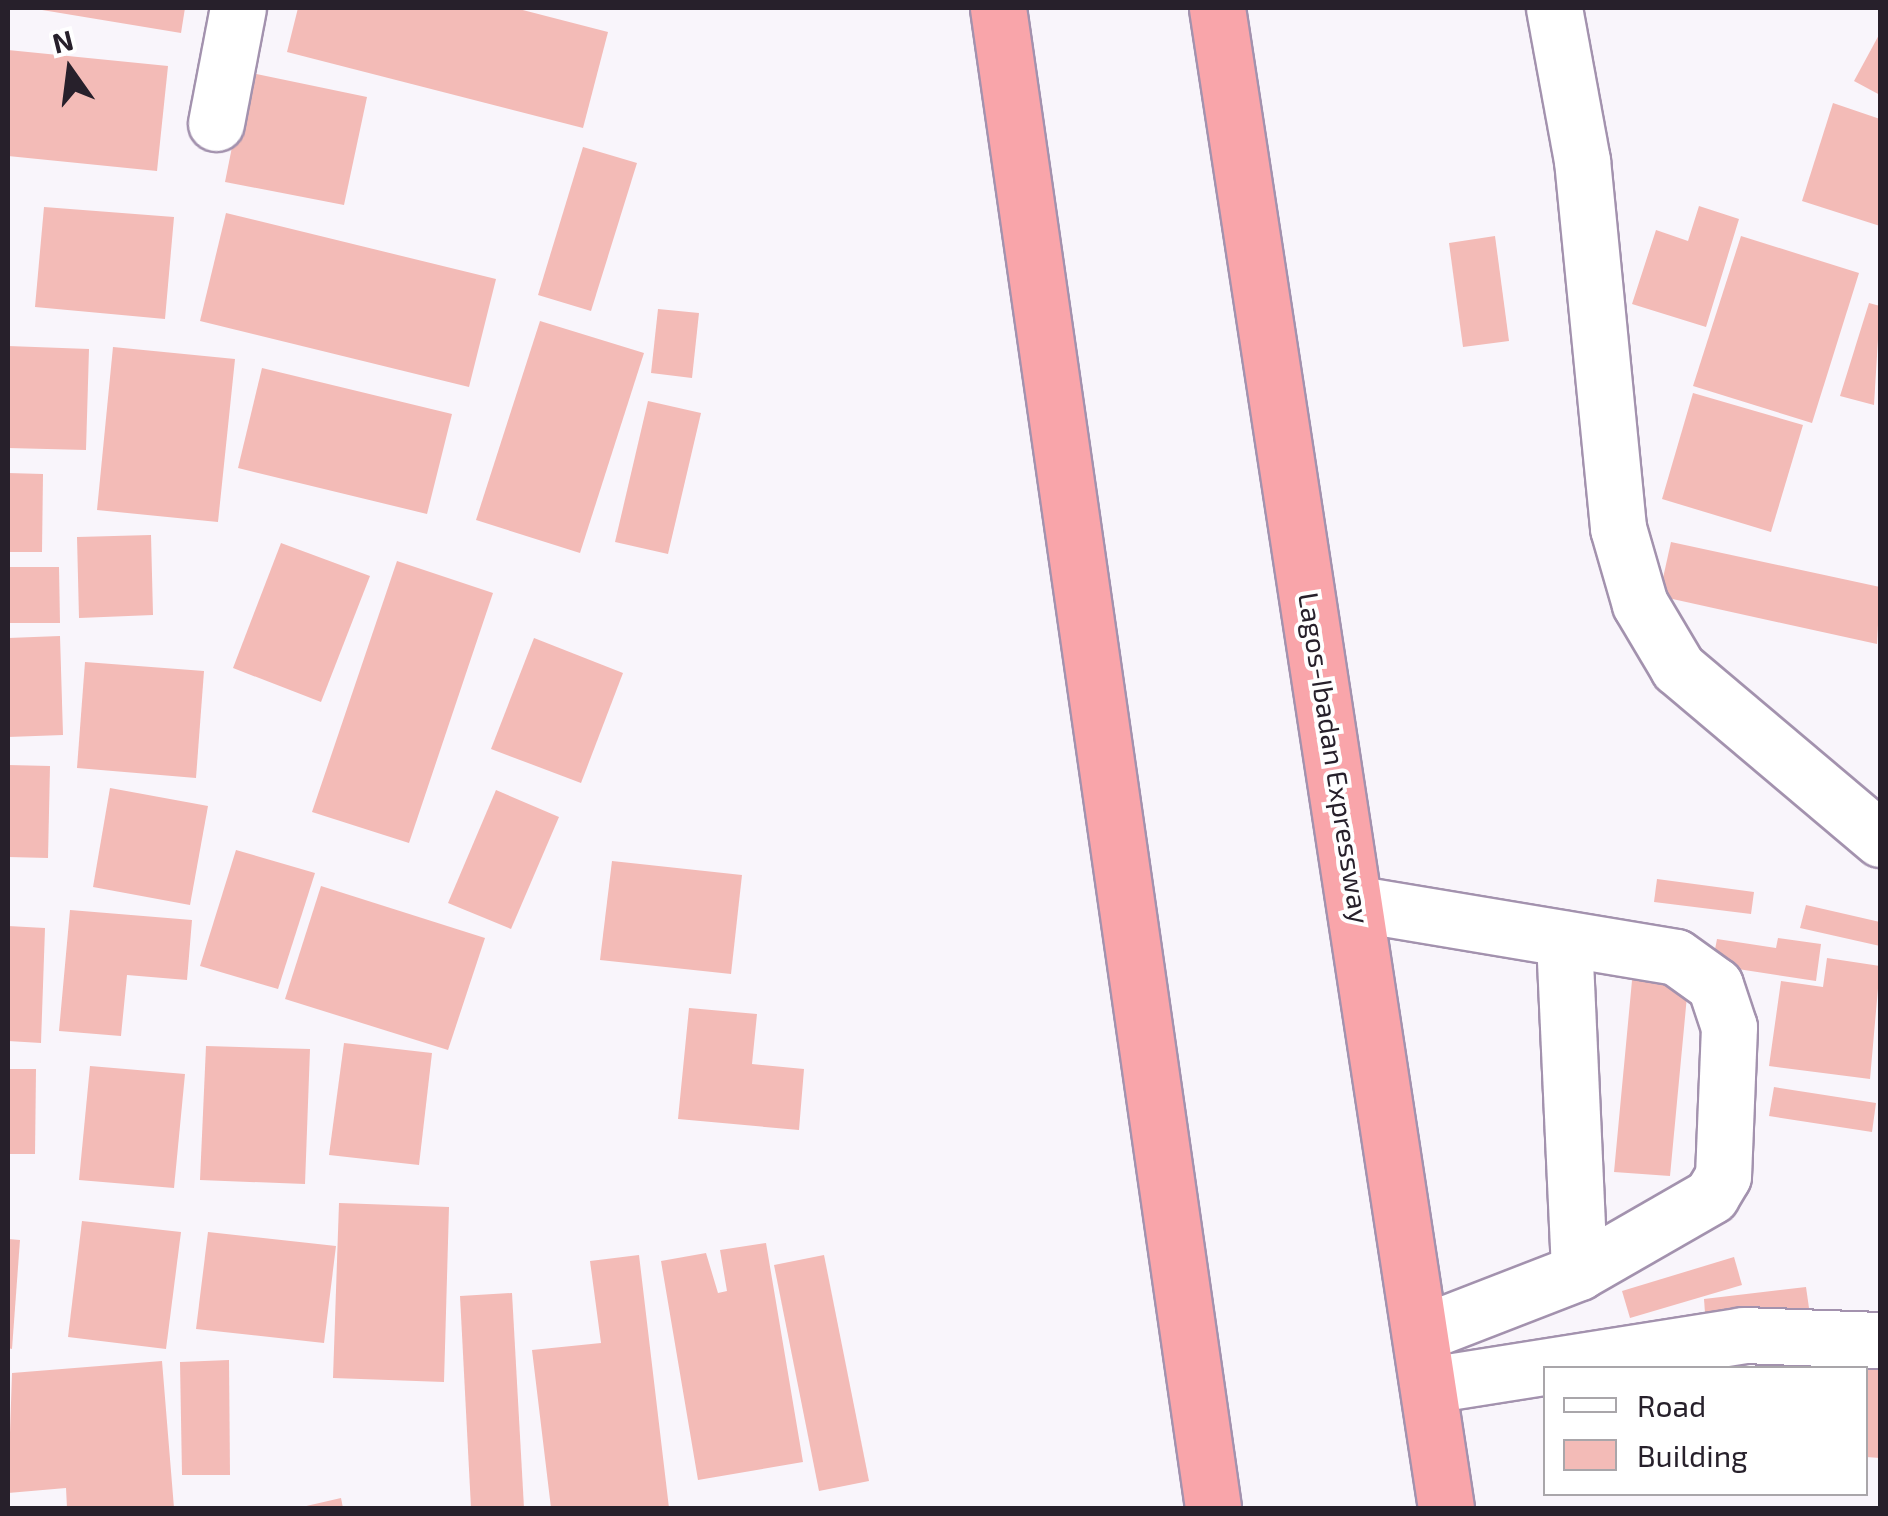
<!DOCTYPE html>
<style>
body{margin:0}
#map{position:relative;width:1888px;height:1516px;overflow:hidden;background:#f9f5fb;font-family:"Exo 2",sans-serif}
div>[style]{position:absolute}
.building>*{inset:0;background:#f3bbb7}
.roads{filter:drop-shadow(2px 0 #a392ae) drop-shadow(-2px 0 #a392ae) drop-shadow(0 2px #a392ae) drop-shadow(0 -2px #a392ae)}
.minor>*{height:55px;margin:-27.5px;padding:0 27.5px;transform-origin:27.5px;border-radius:27.5px;background:#fff}
.highway>*{height:55px;margin:-27.5px;padding:0 27.5px;transform-origin:27.5px;border-radius:27.5px;background:#f9a5aa}
span{translate:-50% -50%;white-space:nowrap;text-align:center;line-height:1.15;-webkit-text-stroke:8px #fff;paint-order:stroke}
.street-label{font-size:28px;color:#27202b}
.frame{position:absolute;inset:0;border:10px solid #27202b;pointer-events:none}
.legend{position:absolute;left:1543px;top:1366px;width:325px;height:130px;box-sizing:border-box;background:#fff;border:2px solid #a9a6aa;margin:0;padding:12px 18px;list-style:none;font-size:30px;color:#27202b}
.legend li{display:flex;align-items:center;gap:20px;height:50px}
.legend b{width:50px;border:2px solid #a9a6aa}
.north{position:absolute;left:20px;top:20px;width:100px;height:100px;-webkit-text-stroke:8px #fff;paint-order:stroke;rotate:346deg;font-size:28px;font-weight:700;line-height:40px;text-align:center;color:#27202b}
.north::after{content:'';display:block;margin:auto;width:35px;height:45px;background:#27202b;clip-path:polygon(50% 0,100% 100%,50% 72%,0 100%)}
</style>
<div id="map">
<div class="building">
<i style="clip-path:polygon(30px 8px,185px 8px,181px 33px)"></i>
<i style="clip-path:polygon(298px 8px,515px 8px,608px 32px,583px 128px,287px 52px)"></i>
<i style="clip-path:polygon(1880px 33px,1880px 95px,1854px 81px)"></i>
<i style="clip-path:polygon(8px 50px,168px 66px,157px 171px,8px 156px)"></i>
<i style="clip-path:polygon(247px 72px,367px 97px,344px 205px,225px 182px)"></i>
<i style="clip-path:polygon(1833px 103px,1880px 119px,1880px 226px,1802px 201px)"></i>
<i style="clip-path:polygon(583px 147px,637px 163px,591px 311px,538px 295px)"></i>
<i style="clip-path:polygon(1699px 206px,1739px 219px,1706px 327px,1632px 304px,1656px 230px,1688px 241px)"></i>
<i style="clip-path:polygon(44px 207px,174px 217px,165px 319px,35px 307px)"></i>
<i style="clip-path:polygon(226px 213px,496px 279px,469px 387px,200px 321px)"></i>
<i style="clip-path:polygon(1495px 236px,1509px 341px,1463px 347px,1449px 243px)"></i>
<i style="clip-path:polygon(1741px 236px,1859px 273px,1812px 423px,1693px 386px)"></i>
<i style="clip-path:polygon(1869px 303px,1880px 306px,1874px 405px,1840px 396px)"></i>
<i style="clip-path:polygon(658px 309px,699px 313px,692px 378px,651px 373px)"></i>
<i style="clip-path:polygon(540px 321px,644px 353px,580px 553px,476px 520px)"></i>
<i style="clip-path:polygon(8px 346px,89px 349px,86px 450px,8px 448px)"></i>
<i style="clip-path:polygon(113px 347px,235px 359px,218px 522px,97px 510px)"></i>
<i style="clip-path:polygon(262px 368px,452px 414px,427px 514px,238px 468px)"></i>
<i style="clip-path:polygon(1693px 393px,1803px 425px,1771px 532px,1662px 499px)"></i>
<i style="clip-path:polygon(648px 401px,701px 413px,668px 554px,615px 542px)"></i>
<i style="clip-path:polygon(8px 473px,43px 474px,42px 552px,8px 552px)"></i>
<i style="clip-path:polygon(151px 535px,153px 615px,79px 618px,77px 537px)"></i>
<i style="clip-path:polygon(1671px 542px,1880px 587px,1877px 644px,1659px 596px)"></i>
<i style="clip-path:polygon(281px 543px,370px 576px,321px 702px,233px 668px)"></i>
<i style="clip-path:polygon(397px 561px,493px 593px,409px 843px,312px 812px)"></i>
<i style="clip-path:polygon(8px 567px,59px 567px,60px 623px,8px 623px)"></i>
<i style="clip-path:polygon(60px 636px,63px 735px,8px 737px,8px 638px)"></i>
<i style="clip-path:polygon(534px 638px,623px 673px,581px 783px,491px 749px)"></i>
<i style="clip-path:polygon(85px 662px,204px 671px,196px 778px,77px 768px)"></i>
<i style="clip-path:polygon(8px 765px,50px 766px,48px 858px,8px 857px)"></i>
<i style="clip-path:polygon(110px 788px,208px 806px,190px 905px,93px 887px)"></i>
<i style="clip-path:polygon(496px 790px,559px 817px,511px 929px,448px 903px)"></i>
<i style="clip-path:polygon(236px 850px,315px 873px,278px 989px,200px 966px)"></i>
<i style="clip-path:polygon(612px 861px,742px 875px,731px 974px,600px 960px)"></i>
<i style="clip-path:polygon(1657px 879px,1754px 892px,1751px 914px,1654px 902px)"></i>
<i style="clip-path:polygon(321px 886px,485px 938px,448px 1050px,285px 999px)"></i>
<i style="clip-path:polygon(1806px 905px,1880px 922px,1880px 946px,1800px 928px)"></i>
<i style="clip-path:polygon(70px 910px,192px 920px,187px 980px,127px 975px,121px 1036px,59px 1031px)"></i>
<i style="clip-path:polygon(8px 926px,45px 928px,41px 1043px,8px 1041px)"></i>
<i style="clip-path:polygon(1778px 938px,1821px 944px,1816px 981px,1712px 965px,1717px 939px,1776px 948px)"></i>
<i style="clip-path:polygon(1827px 958px,1880px 966px,1870px 1079px,1769px 1066px,1781px 981px,1823px 987px)"></i>
<i style="clip-path:polygon(1633px 970px,1689px 975px,1670px 1176px,1614px 1172px)"></i>
<i style="clip-path:polygon(689px 1008px,757px 1014px,752px 1064px,804px 1069px,799px 1130px,678px 1119px)"></i>
<i style="clip-path:polygon(344px 1043px,432px 1053px,419px 1165px,329px 1155px)"></i>
<i style="clip-path:polygon(206px 1046px,310px 1049px,305px 1184px,200px 1180px)"></i>
<i style="clip-path:polygon(90px 1066px,185px 1074px,174px 1188px,79px 1180px)"></i>
<i style="clip-path:polygon(8px 1069px,36px 1069px,35px 1154px,8px 1154px)"></i>
<i style="clip-path:polygon(1774px 1087px,1876px 1103px,1872px 1132px,1769px 1116px)"></i>
<i style="clip-path:polygon(339px 1203px,449px 1207px,444px 1382px,333px 1378px)"></i>
<i style="clip-path:polygon(82px 1221px,181px 1232px,166px 1349px,68px 1337px)"></i>
<i style="clip-path:polygon(208px 1232px,336px 1246px,324px 1343px,196px 1329px)"></i>
<i style="clip-path:polygon(8px 1239px,20px 1240px,12px 1349px,8px 1348px)"></i>
<i style="clip-path:polygon(766px 1243px,803px 1462px,698px 1480px,661px 1261px,706px 1253px,718px 1293px,727px 1291px,720px 1250px)"></i>
<i style="clip-path:polygon(639px 1255px,669px 1508px,551px 1508px,532px 1350px,601px 1343px,590px 1261px)"></i>
<i style="clip-path:polygon(824px 1255px,869px 1481px,819px 1491px,774px 1265px)"></i>
<i style="clip-path:polygon(1734px 1257px,1742px 1285px,1630px 1318px,1622px 1291px)"></i>
<i style="clip-path:polygon(1806px 1287px,1810px 1315px,1706px 1327px,1704px 1299px)"></i>
<i style="clip-path:polygon(512px 1293px,524px 1508px,471px 1508px,460px 1296px)"></i>
<i style="clip-path:polygon(1757px 1346px,1880px 1351px,1880px 1458px,1866px 1457px,1866px 1368px,1756px 1368px)"></i>
<i style="clip-path:polygon(229px 1360px,230px 1475px,182px 1475px,180px 1362px)"></i>
<i style="clip-path:polygon(162px 1361px,174px 1508px,67px 1508px,66px 1488px,8px 1493px,12px 1373px)"></i>
<i style="clip-path:polygon(341px 1498px,343px 1508px,302px 1508px,302px 1507px)"></i>
</div>
<div class="roads">
<div class="minor">
<i style="left:1554px;top:8px;width:155px;rotate:79.6deg"></i>
<i style="left:1582px;top:160px;width:370px;rotate:84.4deg"></i>
<i style="left:1618px;top:528px;width:79px;rotate:73.9deg"></i>
<i style="left:1640px;top:604px;width:74px;rotate:59.3deg"></i>
<i style="left:1678px;top:668px;width:265px;rotate:40.2deg"></i>
<i style="left:216px;top:123px;width:117px;rotate:-79.2deg"></i>
<i style="left:1359px;top:904px;width:321px;rotate:9.5deg"></i>
<i style="left:1676px;top:957px;width:48px;rotate:35.7deg"></i>
<i style="left:1715px;top:985px;width:44px;rotate:71.6deg"></i>
<i style="left:1729px;top:1027px;width:149px;rotate:92.3deg"></i>
<i style="left:1723px;top:1176px;width:23px;rotate:121deg"></i>
<i style="left:1711px;top:1196px;width:152px;rotate:150.1deg"></i>
<i style="left:1579px;top:1272px;width:168px;rotate:158.8deg"></i>
<i style="left:1564px;top:939px;width:333px;rotate:87.4deg"></i>
<i style="left:1429px;top:1385px;width:318px;rotate:-9deg"></i>
<i style="left:1743px;top:1335px;width:137px;rotate:2.1deg"></i>
</div>
<div class="highway">
<i style="left:998px;top:8px;width:1515px;rotate:81.84deg"></i>
<i style="left:1217px;top:8px;width:1517px;rotate:81.32deg"></i>
</div>
</div>
<div class="street-label">
<span style="left:1335px;top:758px;rotate:81deg">Lagos-Ibadan Expressway</span>
</div>
<div class="frame"></div>
<ul class="legend">
<li><b style="height:12px;background:#fff"></b>Road</li>
<li><b style="height:28px;background:#f3bbb7"></b>Building</li>
</ul>
<div class="north">N</div>
</div>
